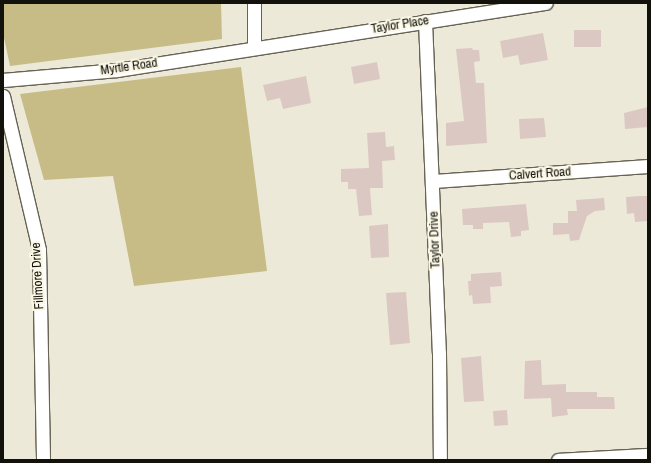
<!DOCTYPE html>
<style>
body{margin:0}
#map{position:relative;width:651px;height:463px;overflow:hidden;background:#ede9d8;font-family:"Archivo Narrow",sans-serif}
div>[style]{position:absolute}
.green>*{inset:0;background:#c7bc86}
.building>*{inset:0;background:#dcc8c3}
.roads{filter:drop-shadow(1px 0 #676354) drop-shadow(-1px 0 #676354) drop-shadow(0 1px #676354) drop-shadow(0 -1px #676354)}
.minor>*{height:13px;margin:-6.5px;padding:0 6.5px;transform-origin:6.5px;border-radius:6.5px;background:#fff}
span{translate:-50% -50%;white-space:nowrap;text-align:center;line-height:1.15;-webkit-text-stroke:4px #faf7e5;paint-order:stroke}
.street-label{font-size:13px;color:#12110b}
.frame{position:absolute;inset:0;border:4px solid #12110b;pointer-events:none}
</style>
<div id="map">
<div class="green">
<i style="clip-path:polygon(3px 3px,221px 3px,222px 39px,10px 66px,3px 33px)"></i>
<i style="clip-path:polygon(241px 67px,267px 271px,134px 286px,113px 176px,44px 180px,20px 94px)"></i>
</div>
<div class="building">
<i style="clip-path:polygon(574px 30px,601px 30px,601px 47px,574px 47px)"></i>
<i style="clip-path:polygon(543px 33px,548px 60px,520px 65px,518px 55px,503px 58px,500px 41px)"></i>
<i style="clip-path:polygon(472px 48px,473px 50px,479px 50px,480px 61px,474px 62px,476px 83px,484px 83px,487px 143px,446px 146px,446px 123px,464px 121px,456px 49px)"></i>
<i style="clip-path:polygon(377px 62px,380px 79px,354px 84px,351px 67px)"></i>
<i style="clip-path:polygon(306px 76px,311px 103px,283px 109px,280px 98px,267px 101px,263px 85px)"></i>
<i style="clip-path:polygon(648px 107px,648px 127px,625px 129px,624px 113px)"></i>
<i style="clip-path:polygon(544px 118px,546px 137px,520px 139px,519px 119px)"></i>
<i style="clip-path:polygon(385px 132px,386px 147px,394px 146px,395px 160px,382px 161px,383px 188px,370px 188px,372px 215px,359px 216px,356px 189px,348px 189px,348px 182px,341px 182px,341px 169px,369px 168px,367px 133px)"></i>
<i style="clip-path:polygon(640px 196px,648px 196px,647px 221px,635px 222px,634px 213px,627px 214px,626px 197px)"></i>
<i style="clip-path:polygon(604px 198px,605px 210px,595px 211px,587px 216px,579px 240px,570px 241px,569px 234px,553px 235px,553px 223px,568px 223px,568px 211px,577px 211px,576px 200px)"></i>
<i style="clip-path:polygon(526px 204px,529px 230px,521px 231px,521px 236px,511px 237px,509px 222px,483px 223px,483px 229px,473px 229px,473px 225px,463px 225px,462px 209px)"></i>
<i style="clip-path:polygon(388px 224px,389px 257px,371px 258px,369px 226px)"></i>
<i style="clip-path:polygon(501px 272px,502px 286px,490px 287px,491px 303px,473px 304px,472px 295px,469px 296px,468px 281px,471px 281px,471px 274px)"></i>
<i style="clip-path:polygon(406px 292px,410px 343px,390px 345px,386px 293px)"></i>
<i style="clip-path:polygon(481px 356px,484px 401px,464px 402px,461px 358px)"></i>
<i style="clip-path:polygon(541px 360px,542px 385px,566px 384px,566px 392px,597px 392px,597px 397px,614px 397px,615px 409px,567px 409px,568px 415px,552px 417px,551px 398px,524px 399px,525px 361px)"></i>
<i style="clip-path:polygon(507px 410px,508px 425px,494px 426px,493px 411px)"></i>
</div>
<div class="roads">
<div class="minor">
<i style="left:254px;top:3px;width:45px;rotate:90deg"></i>
<i style="left:425px;top:21px;width:332px;rotate:87.6deg"></i>
<i style="left:439px;top:353px;width:107px;rotate:89.5deg"></i>
<i style="left:3px;top:80px;width:114px;rotate:-5deg"></i>
<i style="left:117px;top:70px;width:434px;rotate:-8.9deg"></i>
<i style="left:3px;top:96px;width:158px;rotate:76.8deg"></i>
<i style="left:39px;top:250px;width:210px;rotate:88.9deg"></i>
<i style="left:433px;top:181px;width:216px;rotate:-4deg"></i>
<i style="left:558px;top:460px;width:90px;rotate:-3.2deg"></i>
</div>
</div>
<div class="street-label">
<span style="left:400px;top:25px;rotate:-9deg">Taylor Place</span>
<span style="left:129px;top:67px;rotate:-8deg">Myrtle Road</span>
<span style="left:540px;top:174px;rotate:-4deg">Calvert Road</span>
<span style="left:435px;top:240px;rotate:-92deg">Taylor Drive</span>
<span style="left:38px;top:276px;rotate:-93deg">Fillmore Drive</span>
</div>
<div class="frame"></div>
</div>
